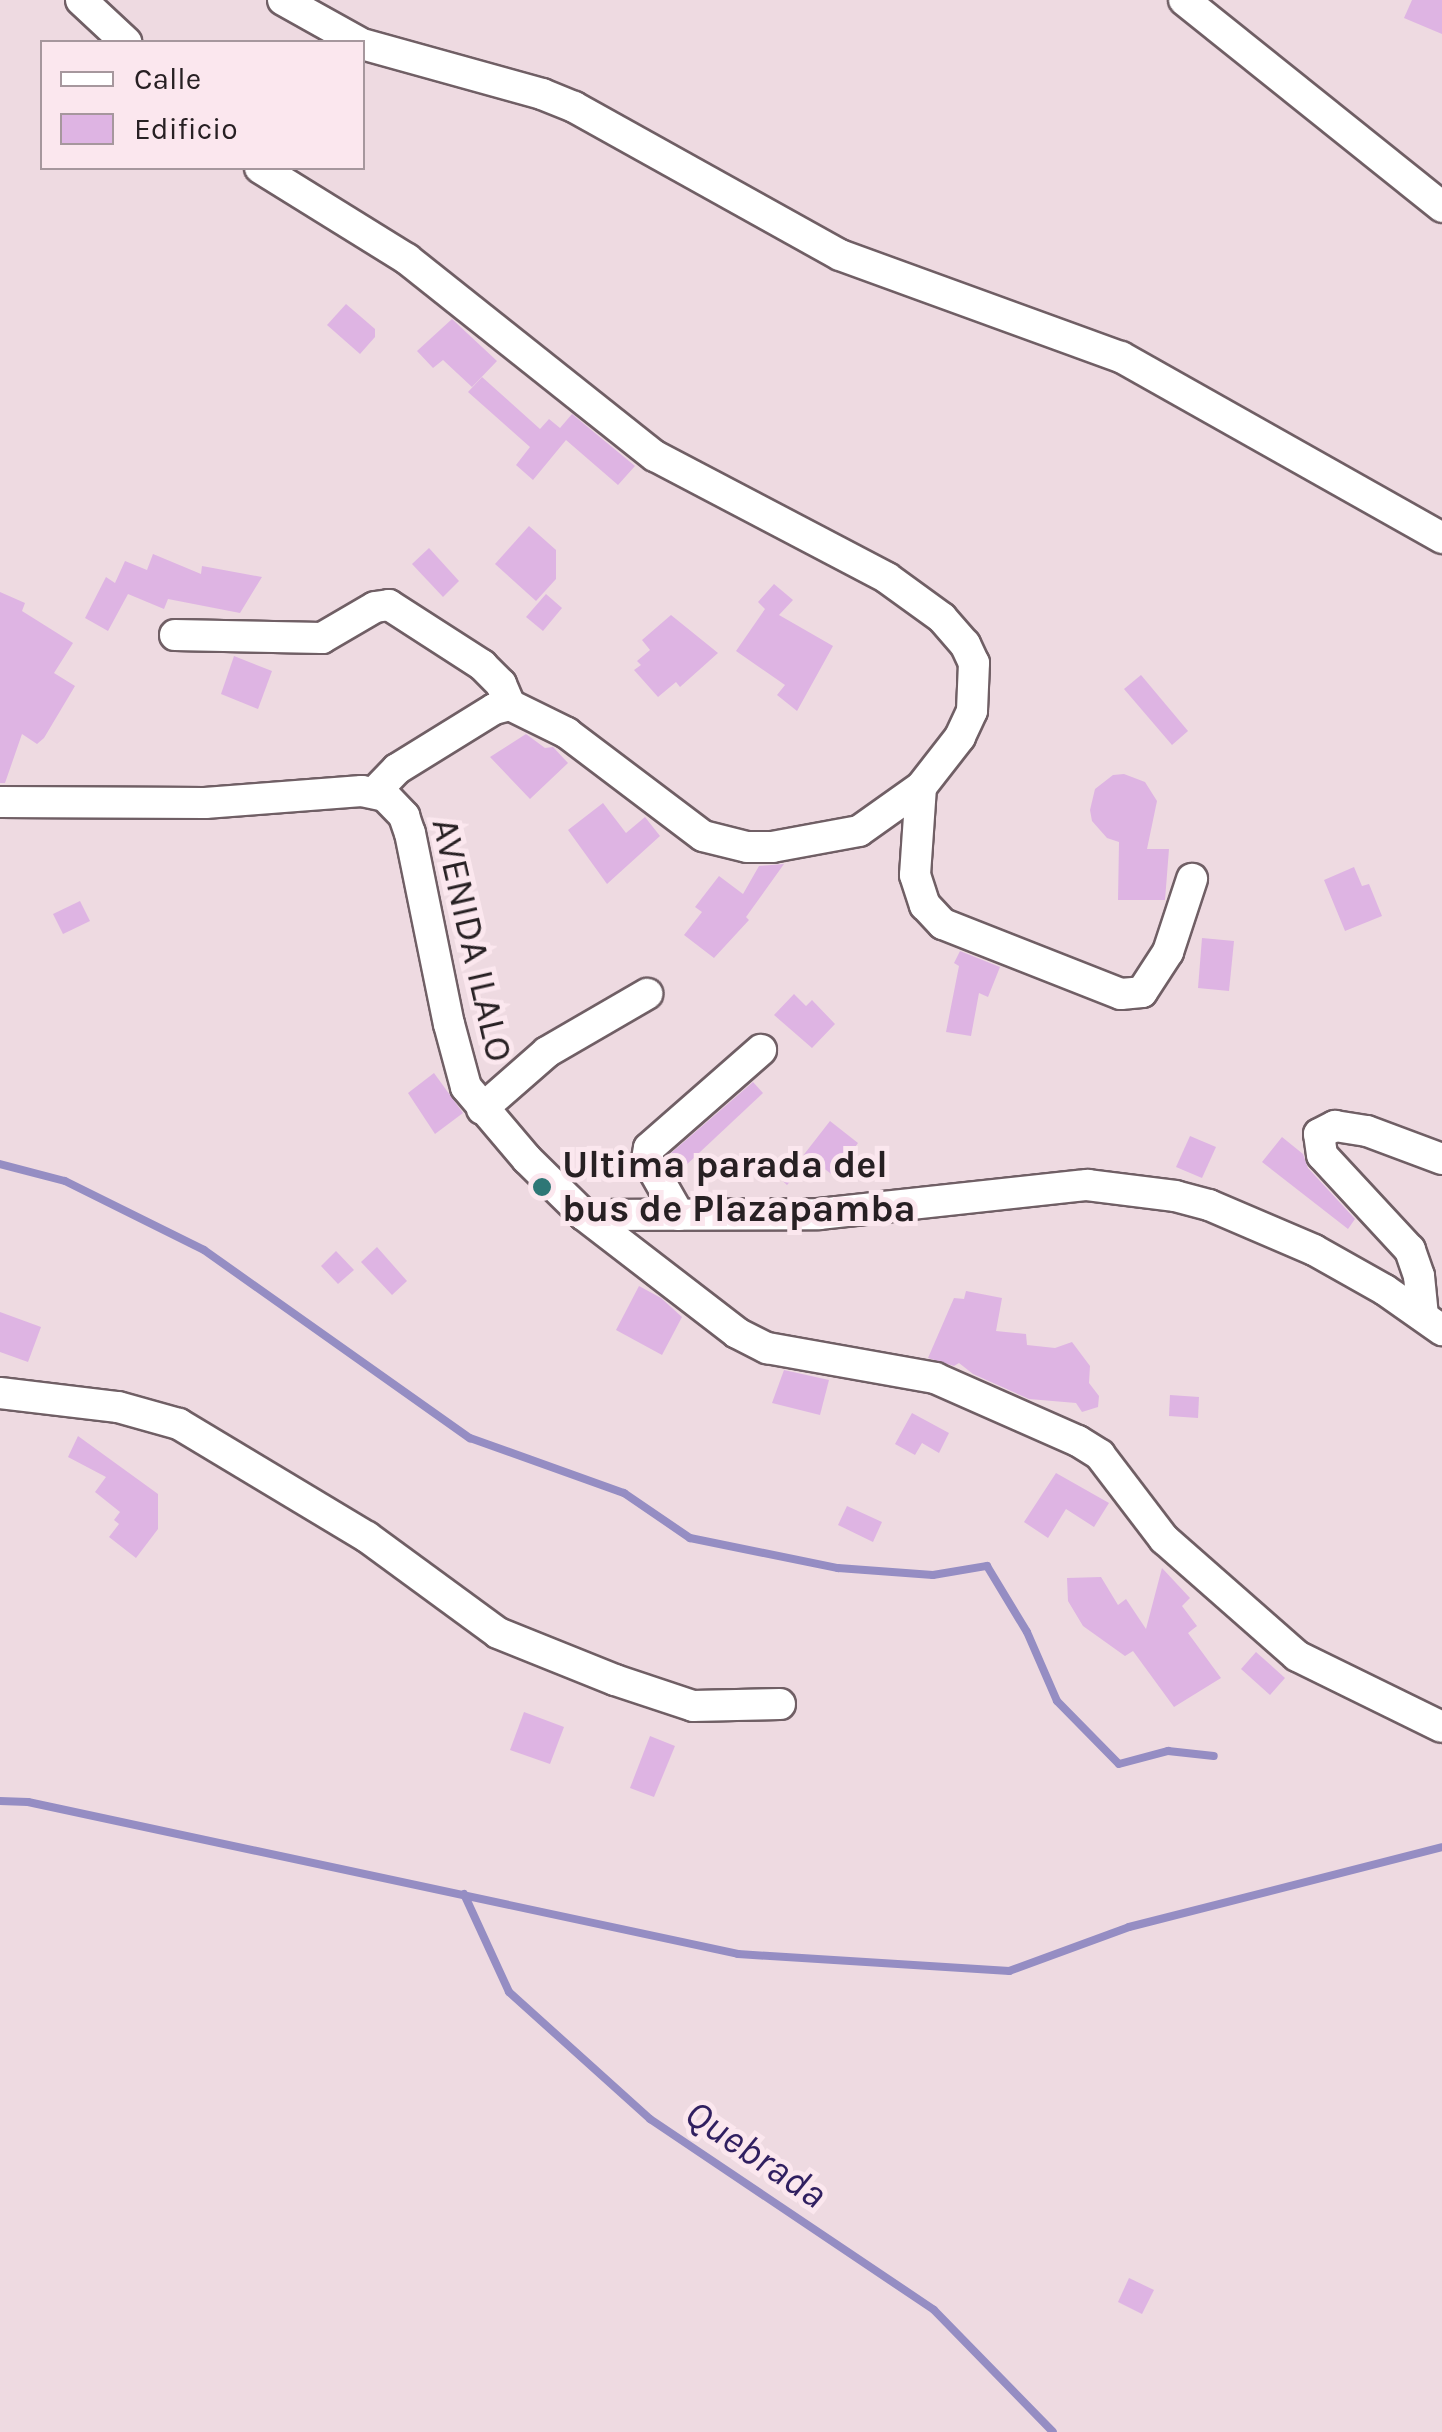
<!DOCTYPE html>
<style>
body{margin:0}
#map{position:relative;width:1442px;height:2432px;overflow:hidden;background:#eedae1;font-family:Karla,sans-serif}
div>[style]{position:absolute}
.stream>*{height:8px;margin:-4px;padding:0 4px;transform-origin:4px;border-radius:4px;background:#958dc3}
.building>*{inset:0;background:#deb4e3}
.roads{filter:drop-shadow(2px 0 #705f65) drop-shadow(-2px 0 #705f65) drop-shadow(0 2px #705f65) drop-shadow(0 -2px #705f65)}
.minor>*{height:30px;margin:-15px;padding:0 15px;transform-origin:15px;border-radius:15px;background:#fff}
.dots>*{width:28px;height:28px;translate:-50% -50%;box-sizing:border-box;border:5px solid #fbe7ee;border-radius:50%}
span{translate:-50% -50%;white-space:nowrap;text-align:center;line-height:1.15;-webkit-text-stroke:10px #fbe7ee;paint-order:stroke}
.street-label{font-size:38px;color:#272023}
.poi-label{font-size:38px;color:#272023;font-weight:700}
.left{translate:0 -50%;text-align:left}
.water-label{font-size:40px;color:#301f60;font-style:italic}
.legend{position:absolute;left:40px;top:40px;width:325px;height:130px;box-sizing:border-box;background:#fbe7ee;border:2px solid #a6979d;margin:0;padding:12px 18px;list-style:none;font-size:30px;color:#272023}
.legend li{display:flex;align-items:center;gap:20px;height:50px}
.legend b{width:50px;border:2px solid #a6979d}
</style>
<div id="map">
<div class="stream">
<i style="left:0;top:1164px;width:67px;rotate:14.7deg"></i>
<i style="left:65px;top:1181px;width:155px;rotate:26.4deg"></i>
<i style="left:204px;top:1250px;width:326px;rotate:35.3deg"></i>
<i style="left:470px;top:1438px;width:164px;rotate:19.7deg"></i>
<i style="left:624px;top:1493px;width:80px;rotate:34.3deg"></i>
<i style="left:690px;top:1538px;width:151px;rotate:11.5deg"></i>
<i style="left:838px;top:1568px;width:95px;rotate:4.2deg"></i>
<i style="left:933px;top:1575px;width:55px;rotate:-9.5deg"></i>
<i style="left:987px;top:1566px;width:77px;rotate:58.8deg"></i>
<i style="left:1027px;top:1632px;width:75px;rotate:66.5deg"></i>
<i style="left:1057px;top:1701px;width:88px;rotate:45.5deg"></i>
<i style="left:1119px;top:1764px;width:51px;rotate:-14.9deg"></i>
<i style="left:1168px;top:1751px;width:46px;rotate:6.2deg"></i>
<i style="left:0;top:1801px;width:28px;rotate:2deg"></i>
<i style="left:28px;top:1802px;width:726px;rotate:12.08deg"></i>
<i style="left:738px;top:1954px;width:272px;rotate:3.6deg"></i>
<i style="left:1009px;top:1971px;width:128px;rotate:-20.1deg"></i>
<i style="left:1129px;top:1927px;width:323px;rotate:-14.3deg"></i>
<i style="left:464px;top:1894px;width:108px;rotate:65.3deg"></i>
<i style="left:509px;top:1992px;width:190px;rotate:42deg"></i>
<i style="left:650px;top:2119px;width:342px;rotate:33.9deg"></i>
<i style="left:934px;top:2310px;width:170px;rotate:45.7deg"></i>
</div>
<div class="building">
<i style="clip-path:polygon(1412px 0,1442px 0,1442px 34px,1404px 18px)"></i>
<i style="clip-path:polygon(346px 304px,375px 329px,375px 337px,360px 354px,327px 325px)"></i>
<i style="clip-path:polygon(452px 319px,497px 361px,472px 387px,443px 360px,433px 368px,417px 351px)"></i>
<i style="clip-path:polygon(482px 377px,540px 429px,549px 419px,560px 428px,572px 414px,635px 466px,618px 485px,566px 440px,533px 480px,516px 465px,530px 447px,468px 392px)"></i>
<i style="clip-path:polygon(529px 526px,556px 550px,556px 579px,536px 601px,495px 564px)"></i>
<i style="clip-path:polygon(429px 548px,459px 581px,443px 597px,412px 564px)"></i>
<i style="clip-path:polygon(153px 554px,201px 574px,202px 566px,262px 577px,240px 613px,168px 599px,164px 609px,128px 594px,108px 631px,85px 618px,106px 577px,115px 583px,125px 561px,147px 570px)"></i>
<i style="clip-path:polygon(774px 584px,793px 600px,779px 615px,833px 646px,797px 711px,777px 695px,785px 685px,736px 651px,765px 609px,758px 602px)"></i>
<i style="clip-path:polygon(0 592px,25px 603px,22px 611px,73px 643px,54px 673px,75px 686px,44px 738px,37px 744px,22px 734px,5px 783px,0 783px)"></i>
<i style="clip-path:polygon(546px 594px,562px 608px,543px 631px,526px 617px)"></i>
<i style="clip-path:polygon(671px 615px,718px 653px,680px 687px,676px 682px,658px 697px,634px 670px,641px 665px,637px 661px,650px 650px,642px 640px)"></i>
<i style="clip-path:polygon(234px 656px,272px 671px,258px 709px,221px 694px)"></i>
<i style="clip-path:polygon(1141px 675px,1188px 731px,1172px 745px,1124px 689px)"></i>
<i style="clip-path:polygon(526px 734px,545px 748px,553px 747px,568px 763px,530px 799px,490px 757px)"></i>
<i style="clip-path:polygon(1124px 774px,1145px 782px,1157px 801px,1147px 849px,1169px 849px,1165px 900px,1118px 900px,1119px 842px,1107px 838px,1092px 821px,1090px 810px,1095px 789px,1113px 775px)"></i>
<i style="clip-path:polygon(603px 803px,626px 833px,645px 817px,660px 836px,607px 884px,568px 830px)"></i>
<i style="clip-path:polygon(784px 864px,746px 917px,749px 920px,714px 958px,684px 935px,702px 912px,695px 907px,719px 876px,743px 894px,759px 866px)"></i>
<i style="clip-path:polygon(1354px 867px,1362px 886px,1369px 884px,1382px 916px,1345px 931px,1324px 880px)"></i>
<i style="clip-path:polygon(80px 901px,90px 921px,63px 934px,53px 914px)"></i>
<i style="clip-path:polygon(1202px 938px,1234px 941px,1229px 991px,1198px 988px)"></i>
<i style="clip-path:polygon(960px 951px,1000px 967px,988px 997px,979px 993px,971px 1036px,946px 1032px,959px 966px,954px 963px)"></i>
<i style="clip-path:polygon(794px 994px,806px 1006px,812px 1000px,835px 1024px,812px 1048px,774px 1015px)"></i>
<i style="clip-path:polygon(434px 1073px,463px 1113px,435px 1134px,408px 1093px)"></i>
<i style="clip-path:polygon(753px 1082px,763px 1093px,683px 1168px,671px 1153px)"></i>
<i style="clip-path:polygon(830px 1121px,858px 1143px,834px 1176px,822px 1167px,814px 1178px,801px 1169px,787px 1185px,772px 1171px,793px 1147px,802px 1157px)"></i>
<i style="clip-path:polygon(1190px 1136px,1216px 1147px,1202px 1178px,1176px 1167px)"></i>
<i style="clip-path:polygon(1282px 1137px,1303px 1154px,1308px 1168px,1355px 1219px,1348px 1229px,1262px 1162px)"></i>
<i style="clip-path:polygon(377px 1247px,407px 1281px,392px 1295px,361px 1262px)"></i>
<i style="clip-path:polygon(336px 1251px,354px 1270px,338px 1284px,321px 1266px)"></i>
<i style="clip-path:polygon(639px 1286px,661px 1298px,682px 1317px,662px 1355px,616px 1330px)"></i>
<i style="clip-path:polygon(966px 1291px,1002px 1298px,996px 1331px,1026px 1334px,1027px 1345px,1055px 1348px,1072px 1342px,1090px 1366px,1089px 1383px,1099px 1396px,1098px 1407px,1082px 1412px,1076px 1403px,1029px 1399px,973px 1374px,959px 1363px,954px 1366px,928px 1358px,954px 1298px,964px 1299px)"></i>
<i style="clip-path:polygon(0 1312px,41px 1327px,28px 1362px,0 1352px)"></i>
<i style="clip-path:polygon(784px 1370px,829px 1380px,820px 1415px,772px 1403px)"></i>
<i style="clip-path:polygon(1170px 1395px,1199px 1397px,1198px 1418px,1169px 1416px)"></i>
<i style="clip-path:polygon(912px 1413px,949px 1433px,939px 1453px,922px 1443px,915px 1455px,895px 1444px)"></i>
<i style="clip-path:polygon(78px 1436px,158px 1494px,158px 1529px,136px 1558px,109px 1537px,119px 1524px,114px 1520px,120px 1512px,95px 1492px,106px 1477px,68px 1457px)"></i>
<i style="clip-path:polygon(1056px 1473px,1109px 1503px,1094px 1527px,1066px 1509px,1048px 1538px,1024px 1522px)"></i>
<i style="clip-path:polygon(847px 1506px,882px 1522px,873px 1542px,838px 1525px)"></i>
<i style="clip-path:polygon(1162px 1568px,1190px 1598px,1182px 1606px,1197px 1626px,1188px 1633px,1221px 1678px,1174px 1707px,1133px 1651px,1125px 1656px,1083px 1626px,1068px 1601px,1067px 1578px,1101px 1577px,1118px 1605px,1126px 1599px,1146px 1629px)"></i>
<i style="clip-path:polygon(1256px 1652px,1285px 1678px,1270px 1695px,1241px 1669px)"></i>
<i style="clip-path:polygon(524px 1712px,564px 1727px,550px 1764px,510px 1750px)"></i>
<i style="clip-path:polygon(650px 1736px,675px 1746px,654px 1797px,630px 1788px)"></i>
<i style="clip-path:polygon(1129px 2278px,1154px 2290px,1142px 2314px,1118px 2302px)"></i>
</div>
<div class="roads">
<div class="minor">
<i style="left:81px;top:0;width:62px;rotate:43deg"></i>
<i style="left:283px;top:0;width:86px;rotate:29.2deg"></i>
<i style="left:1184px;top:0;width:331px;rotate:38.7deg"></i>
<i style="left:362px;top:44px;width:187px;rotate:15.5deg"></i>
<i style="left:542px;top:94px;width:35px;rotate:22deg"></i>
<i style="left:574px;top:107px;width:304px;rotate:29.1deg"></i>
<i style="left:840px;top:255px;width:299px;rotate:20deg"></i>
<i style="left:1121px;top:357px;width:369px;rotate:29.4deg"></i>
<i style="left:260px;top:168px;width:173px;rotate:31.8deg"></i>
<i style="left:407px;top:259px;width:317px;rotate:38.5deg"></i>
<i style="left:655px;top:456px;width:262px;rotate:27.7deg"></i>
<i style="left:887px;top:578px;width:68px;rotate:36deg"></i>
<i style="left:942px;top:618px;width:35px;rotate:49deg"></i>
<i style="left:965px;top:644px;width:21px;rotate:65deg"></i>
<i style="left:974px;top:663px;width:48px;rotate:92.4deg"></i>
<i style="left:972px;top:711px;width:29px;rotate:115deg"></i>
<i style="left:960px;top:737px;width:63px;rotate:128deg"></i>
<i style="left:921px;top:787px;width:76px;rotate:144.6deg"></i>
<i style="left:859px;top:831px;width:87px;rotate:169.5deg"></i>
<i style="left:773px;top:847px;width:26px;rotate:180deg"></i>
<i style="left:747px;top:847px;width:45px;rotate:-166deg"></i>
<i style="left:703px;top:836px;width:171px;rotate:-142.9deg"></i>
<i style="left:567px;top:733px;width:64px;rotate:-153.8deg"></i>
<i style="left:510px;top:705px;width:16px;rotate:166deg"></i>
<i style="left:494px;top:709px;width:114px;rotate:148.3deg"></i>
<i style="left:397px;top:769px;width:33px;rotate:134deg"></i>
<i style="left:175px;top:635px;width:147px;rotate:1.2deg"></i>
<i style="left:322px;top:638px;width:61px;rotate:-30.3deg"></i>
<i style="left:375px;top:607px;width:14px;rotate:-8deg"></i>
<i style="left:389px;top:605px;width:111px;rotate:32.8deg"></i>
<i style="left:482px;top:665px;width:27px;rotate:45deg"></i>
<i style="left:501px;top:684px;width:23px;rotate:67deg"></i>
<i style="left:921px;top:787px;width:88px;rotate:93.9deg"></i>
<i style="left:915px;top:875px;width:32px;rotate:72deg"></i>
<i style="left:925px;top:905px;width:26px;rotate:47deg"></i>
<i style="left:943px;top:924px;width:191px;rotate:21.5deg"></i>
<i style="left:1121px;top:994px;width:21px;rotate:-5deg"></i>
<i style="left:1142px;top:992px;width:48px;rotate:-57deg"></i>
<i style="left:1168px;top:952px;width:77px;rotate:-71.8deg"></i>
<i style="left:0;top:802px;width:205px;rotate:0.3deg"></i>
<i style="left:205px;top:803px;width:157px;rotate:-4.4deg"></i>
<i style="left:362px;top:791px;width:24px;rotate:12deg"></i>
<i style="left:385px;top:796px;width:28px;rotate:46deg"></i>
<i style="left:404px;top:816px;width:18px;rotate:71deg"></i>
<i style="left:410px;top:833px;width:195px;rotate:78.5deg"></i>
<i style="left:449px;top:1024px;width:65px;rotate:74.9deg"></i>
<i style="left:466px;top:1087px;width:94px;rotate:49.7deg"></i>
<i style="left:527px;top:1159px;width:80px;rotate:44.5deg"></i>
<i style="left:584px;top:1215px;width:235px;rotate:-0.2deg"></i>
<i style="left:819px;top:1214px;width:270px;rotate:-6.2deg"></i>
<i style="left:1087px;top:1185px;width:89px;rotate:7.1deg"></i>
<i style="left:1175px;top:1196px;width:35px;rotate:15deg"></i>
<i style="left:1209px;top:1205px;width:114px;rotate:23.2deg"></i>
<i style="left:1314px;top:1250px;width:81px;rotate:29.4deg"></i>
<i style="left:1385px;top:1290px;width:70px;rotate:35.1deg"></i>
<i style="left:482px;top:1109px;width:86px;rotate:-41.2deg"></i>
<i style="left:547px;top:1052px;width:116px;rotate:-30.1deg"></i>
<i style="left:584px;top:1215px;width:193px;rotate:37.6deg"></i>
<i style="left:737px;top:1333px;width:34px;rotate:27deg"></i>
<i style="left:767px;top:1348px;width:171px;rotate:10.1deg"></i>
<i style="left:935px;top:1378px;width:156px;rotate:23.8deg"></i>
<i style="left:1078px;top:1441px;width:26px;rotate:32deg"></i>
<i style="left:1100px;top:1455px;width:106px;rotate:52.7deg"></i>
<i style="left:1164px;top:1539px;width:177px;rotate:41.3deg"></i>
<i style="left:1297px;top:1656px;width:161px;rotate:26.1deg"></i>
<i style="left:679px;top:1215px;width:64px;rotate:-119.7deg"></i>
<i style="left:647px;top:1159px;width:11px;rotate:-80deg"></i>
<i style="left:649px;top:1148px;width:149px;rotate:-41.2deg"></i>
<i style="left:1423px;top:1316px;width:40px;rotate:-95.7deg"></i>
<i style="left:1419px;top:1276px;width:28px;rotate:-109deg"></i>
<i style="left:1410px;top:1250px;width:129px;rotate:-132.8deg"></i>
<i style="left:1322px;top:1155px;width:21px;rotate:-98deg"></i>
<i style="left:1319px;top:1134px;width:18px;rotate:-27deg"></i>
<i style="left:1335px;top:1126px;width:32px;rotate:9deg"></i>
<i style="left:1367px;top:1131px;width:80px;rotate:20.5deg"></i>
<i style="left:0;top:1393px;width:119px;rotate:6.8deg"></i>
<i style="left:118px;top:1407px;width:63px;rotate:15.6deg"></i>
<i style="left:179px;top:1424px;width:219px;rotate:31deg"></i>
<i style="left:367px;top:1537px;width:162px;rotate:36.2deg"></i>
<i style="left:498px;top:1633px;width:126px;rotate:21.9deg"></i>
<i style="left:615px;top:1680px;width:82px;rotate:18.4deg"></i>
<i style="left:693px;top:1706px;width:87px;rotate:-1.3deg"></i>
</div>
</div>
<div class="dots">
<i style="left:542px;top:1187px;background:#2e7776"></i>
</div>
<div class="street-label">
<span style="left:472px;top:940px;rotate:77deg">AVENIDA ILALO</span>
</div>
<div class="poi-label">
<span class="left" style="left:562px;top:1187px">Ultima parada del<br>bus de Plazapamba</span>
</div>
<div class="water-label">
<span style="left:756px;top:2154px;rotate:34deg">Quebrada</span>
</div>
<ul class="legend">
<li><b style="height:12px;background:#fff"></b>Calle</li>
<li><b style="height:28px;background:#deb4e3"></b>Edificio</li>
</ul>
</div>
